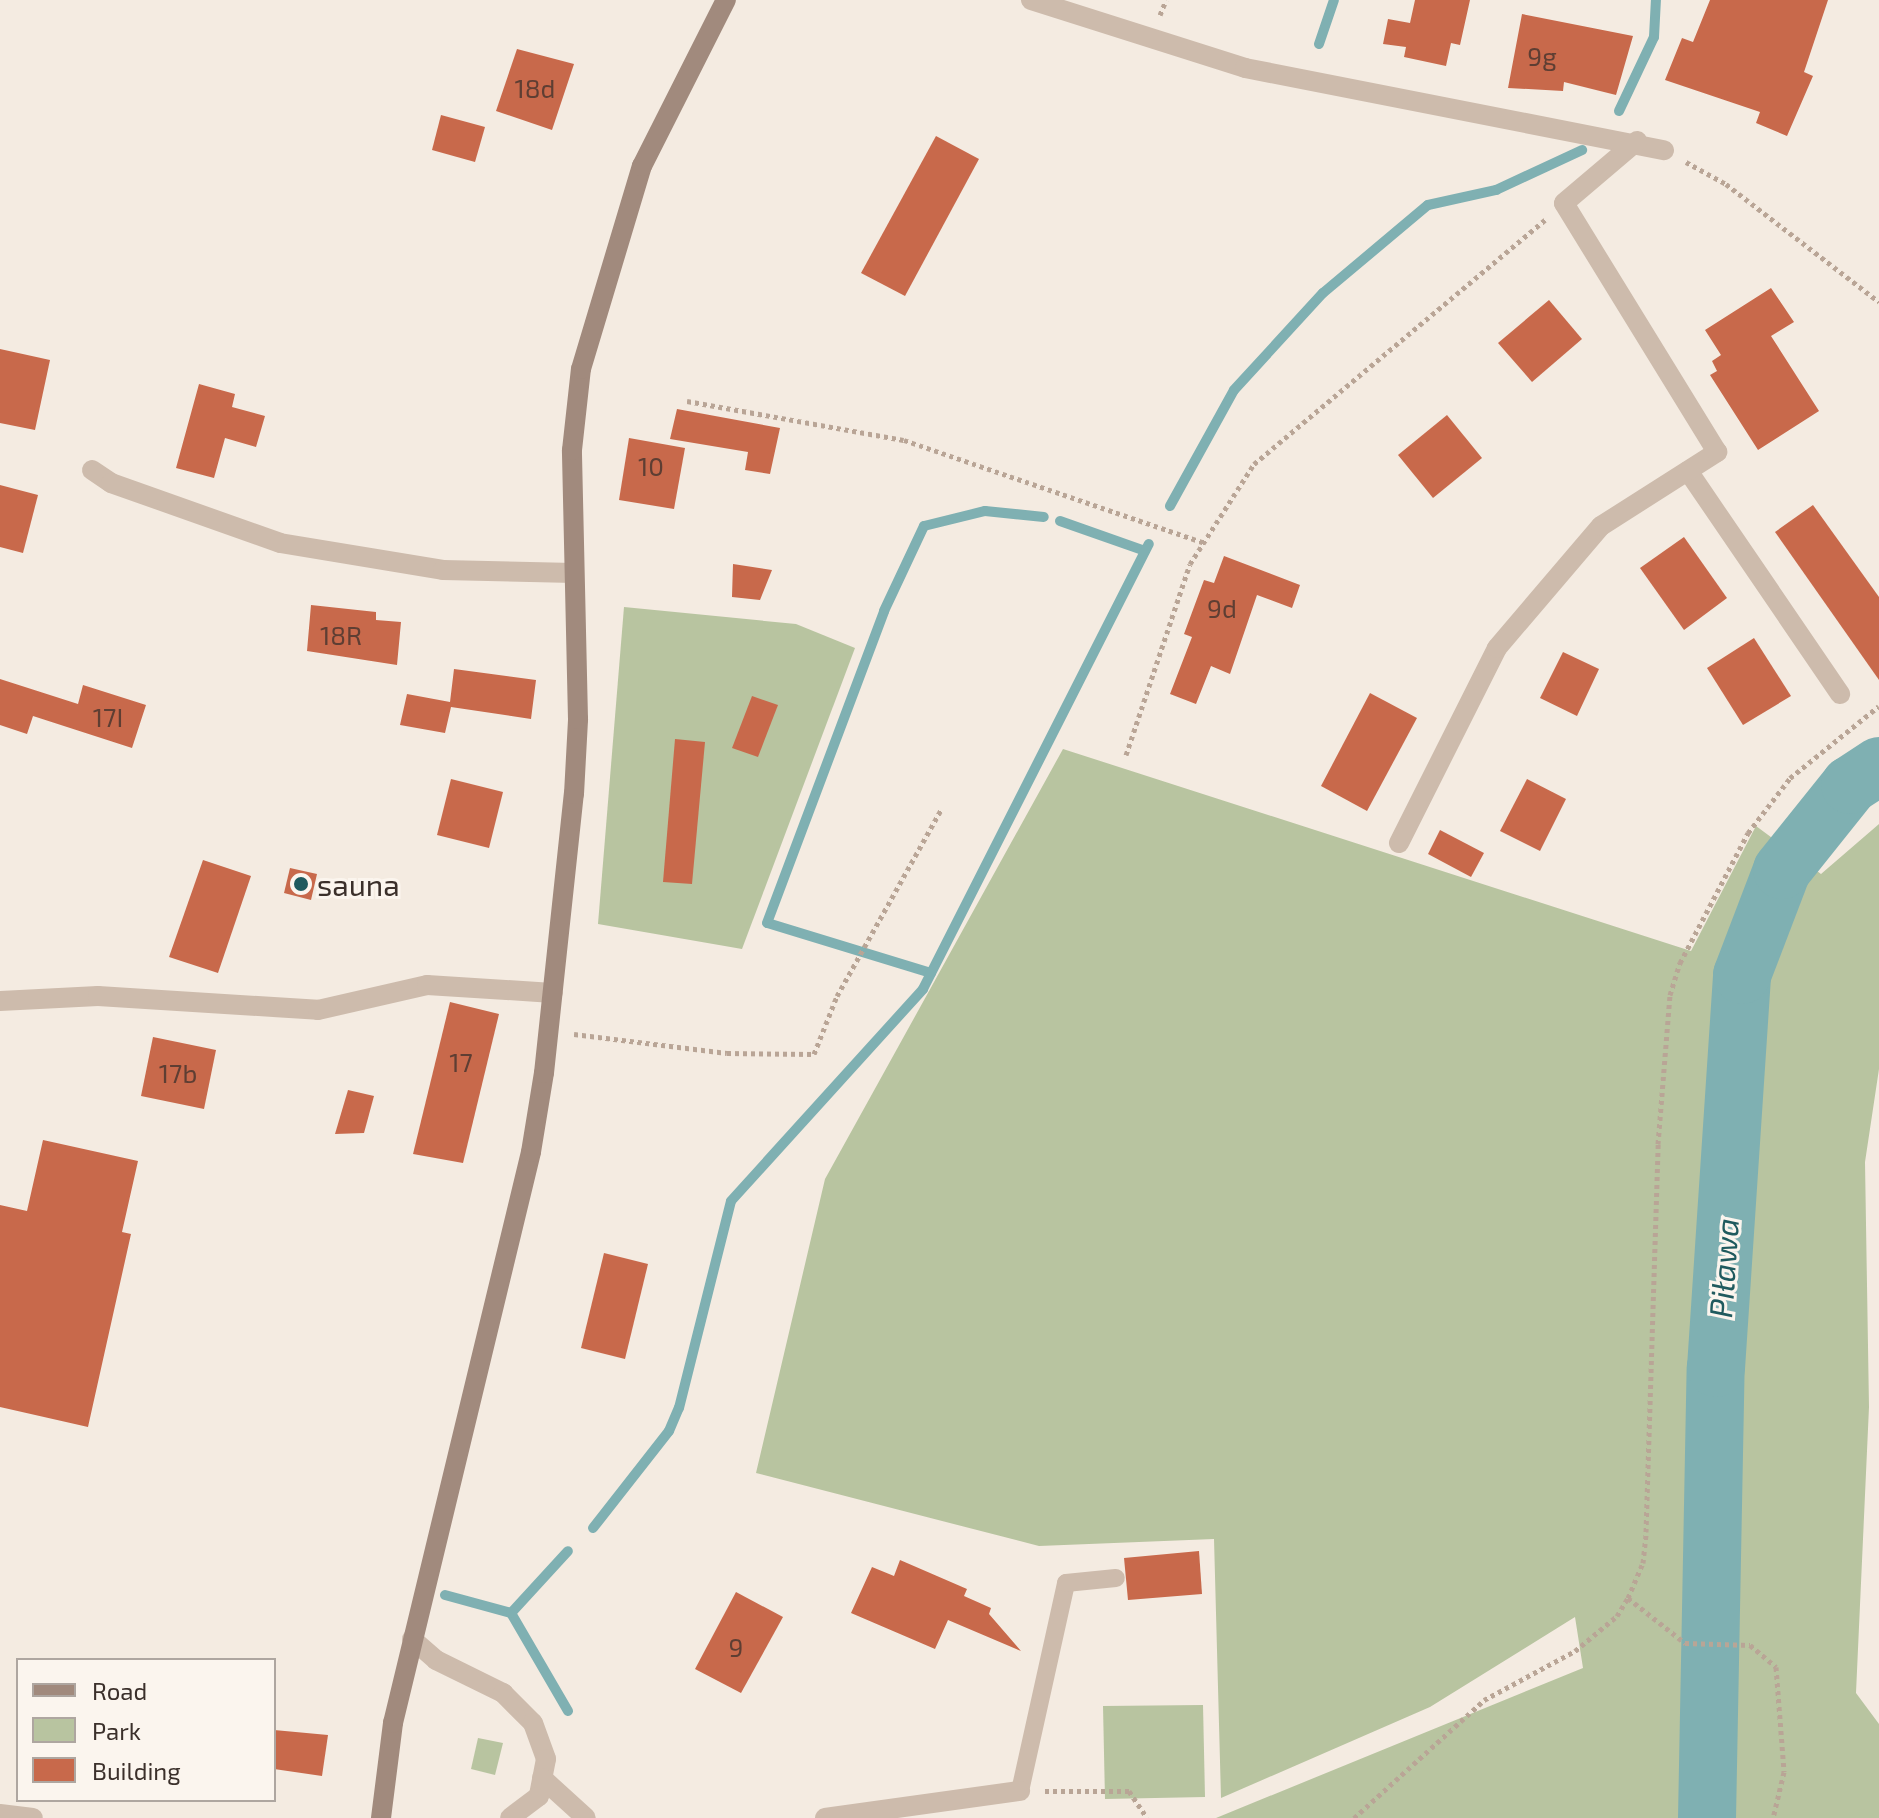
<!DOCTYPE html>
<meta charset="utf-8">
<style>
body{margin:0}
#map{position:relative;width:1879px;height:1818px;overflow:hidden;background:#f4ebe1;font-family:"Exo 2",sans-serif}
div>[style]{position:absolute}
.green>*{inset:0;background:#b8c4a0}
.water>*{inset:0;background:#7fb0b2}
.stream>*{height:10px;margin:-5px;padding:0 5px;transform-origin:5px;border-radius:5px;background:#7fb0b2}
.river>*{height:58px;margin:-29px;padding:0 29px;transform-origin:29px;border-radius:29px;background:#7fb0b2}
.building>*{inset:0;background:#c8694b}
.path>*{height:5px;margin-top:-2.5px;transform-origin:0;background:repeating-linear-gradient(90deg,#b9a596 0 4px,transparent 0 8px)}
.lane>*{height:18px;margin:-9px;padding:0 9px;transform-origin:9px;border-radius:9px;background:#cdbbac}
.street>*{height:20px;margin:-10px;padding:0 10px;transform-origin:10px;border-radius:10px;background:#cdbbac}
.secondary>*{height:20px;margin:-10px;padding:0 10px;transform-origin:10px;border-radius:10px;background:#a18a7d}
.dots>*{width:22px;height:22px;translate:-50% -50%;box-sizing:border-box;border:4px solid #fbf5ee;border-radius:50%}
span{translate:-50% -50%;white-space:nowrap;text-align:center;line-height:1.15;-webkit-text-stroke:6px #fbf5ee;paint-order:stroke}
.number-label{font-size:26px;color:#5e3e33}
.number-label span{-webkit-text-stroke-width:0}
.poi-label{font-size:30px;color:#3b302b}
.left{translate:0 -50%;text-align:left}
.water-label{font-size:32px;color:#1f5a5e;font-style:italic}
.legend{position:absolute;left:16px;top:1658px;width:260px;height:144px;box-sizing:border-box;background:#fbf5ee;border:2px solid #aea6a0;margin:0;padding:10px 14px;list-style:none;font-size:24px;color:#3b302b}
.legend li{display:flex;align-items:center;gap:16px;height:40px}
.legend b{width:40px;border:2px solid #aea6a0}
</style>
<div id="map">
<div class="green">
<i style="clip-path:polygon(624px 607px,796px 624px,855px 648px,742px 949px,598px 924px)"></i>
<i style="clip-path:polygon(1063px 749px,1691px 951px,1756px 826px,1821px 874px,1879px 824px,1879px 1069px,1865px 1162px,1869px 1407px,1856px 1693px,1879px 1724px,1879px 1818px,1216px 1818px,1583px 1668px,1575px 1617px,1430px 1707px,1221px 1798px,1214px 1539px,1039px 1546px,756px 1473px,825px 1179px)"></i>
<i style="clip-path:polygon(1203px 1705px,1205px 1797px,1105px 1799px,1103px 1706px)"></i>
<i style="clip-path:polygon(478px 1738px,503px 1743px,495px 1775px,471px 1769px)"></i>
</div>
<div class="water">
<i style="clip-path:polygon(1879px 751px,1879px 791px,1826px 836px,1803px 817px)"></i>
</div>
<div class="stream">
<i style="left:1319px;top:44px;width:46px;rotate:-71.2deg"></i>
<i style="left:1619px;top:111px;width:82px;rotate:-64.7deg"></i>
<i style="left:1654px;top:37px;width:37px;rotate:-87deg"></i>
<i style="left:1170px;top:506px;width:132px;rotate:-61.1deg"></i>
<i style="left:1234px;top:390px;width:132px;rotate:-47.5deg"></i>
<i style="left:1323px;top:293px;width:137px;rotate:-40deg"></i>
<i style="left:1428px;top:205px;width:70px;rotate:-12.4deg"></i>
<i style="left:1496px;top:190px;width:95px;rotate:-24.9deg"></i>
<i style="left:1060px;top:521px;width:90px;rotate:19.4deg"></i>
<i style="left:931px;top:973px;width:171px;rotate:-163deg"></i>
<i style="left:767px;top:923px;width:333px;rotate:-69.4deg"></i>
<i style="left:884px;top:611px;width:94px;rotate:-64.8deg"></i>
<i style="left:924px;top:526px;width:63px;rotate:-13.8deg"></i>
<i style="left:985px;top:511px;width:59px;rotate:5.8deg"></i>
<i style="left:593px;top:1528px;width:123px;rotate:-51.9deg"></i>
<i style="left:669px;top:1431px;width:25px;rotate:-67deg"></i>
<i style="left:679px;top:1408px;width:213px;rotate:-75.9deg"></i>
<i style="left:731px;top:1201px;width:286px;rotate:-47.8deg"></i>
<i style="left:923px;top:989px;width:499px;rotate:-63.1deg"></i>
<i style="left:445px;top:1595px;width:68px;rotate:15.3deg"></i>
<i style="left:568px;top:1711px;width:113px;rotate:-120.2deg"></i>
<i style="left:511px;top:1613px;width:84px;rotate:-47.4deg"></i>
</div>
<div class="river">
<i style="left:1707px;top:1818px;width:450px;rotate:-88.9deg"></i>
<i style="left:1716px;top:1368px;width:394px;rotate:-86.2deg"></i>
<i style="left:1742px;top:975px;width:112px;rotate:-69.1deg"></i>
<i style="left:1782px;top:870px;width:109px;rotate:-51.3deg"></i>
<i style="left:1850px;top:785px;width:35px;rotate:-33deg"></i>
</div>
<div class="building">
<i style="clip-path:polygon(1415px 0,1470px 0,1460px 45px,1451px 43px,1446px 66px,1404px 57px,1406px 47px,1383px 44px,1388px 19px,1410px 23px)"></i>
<i style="clip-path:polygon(1710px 0,1828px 0,1804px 72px,1813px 76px,1787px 136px,1756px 123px,1760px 112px,1665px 80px,1682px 38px,1693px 42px)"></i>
<i style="clip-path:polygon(1522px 14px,1633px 36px,1616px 95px,1564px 82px,1563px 91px,1508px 88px)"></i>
<i style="clip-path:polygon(517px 49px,574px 64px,552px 130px,496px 111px)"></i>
<i style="clip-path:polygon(441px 115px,485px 127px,475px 162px,432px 150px)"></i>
<i style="clip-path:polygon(936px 136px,979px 159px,905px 296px,861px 273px)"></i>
<i style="clip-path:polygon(1771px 288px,1794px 322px,1771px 336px,1819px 411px,1758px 450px,1710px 375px,1717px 371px,1712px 361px,1721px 355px,1705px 330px)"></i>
<i style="clip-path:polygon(1549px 300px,1582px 339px,1532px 382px,1498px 343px)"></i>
<i style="clip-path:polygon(0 349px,50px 360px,35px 430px,0 423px)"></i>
<i style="clip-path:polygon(199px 384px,235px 394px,232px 407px,265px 416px,256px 447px,225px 438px,214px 478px,176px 468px)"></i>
<i style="clip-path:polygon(677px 409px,780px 428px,770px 474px,745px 470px,748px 452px,670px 439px)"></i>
<i style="clip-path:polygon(1447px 415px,1482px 458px,1433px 498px,1398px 455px)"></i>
<i style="clip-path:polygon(629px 438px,685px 448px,674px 509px,619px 500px)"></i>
<i style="clip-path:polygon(0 485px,38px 495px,23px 553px,0 547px)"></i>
<i style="clip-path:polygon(1813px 505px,1879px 597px,1879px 680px,1775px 532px)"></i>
<i style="clip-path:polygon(1684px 537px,1727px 598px,1684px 630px,1640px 568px)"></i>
<i style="clip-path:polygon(1224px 556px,1300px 585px,1292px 608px,1257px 595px,1230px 674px,1211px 666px,1196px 704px,1170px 694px,1192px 637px,1184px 634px,1204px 580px,1214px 583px)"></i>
<i style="clip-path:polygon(733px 564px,772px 570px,760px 600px,732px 597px)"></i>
<i style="clip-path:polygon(311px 605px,376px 612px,376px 620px,401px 622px,397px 665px,307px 651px)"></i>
<i style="clip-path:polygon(1754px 638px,1791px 696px,1743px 725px,1707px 668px)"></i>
<i style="clip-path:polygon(1563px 652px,1599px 669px,1577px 716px,1540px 698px)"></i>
<i style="clip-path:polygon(454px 669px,536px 680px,531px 719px,451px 707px,445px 733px,400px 725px,407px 694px,450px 702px)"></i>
<i style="clip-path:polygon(0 679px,78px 704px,83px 685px,146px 705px,132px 748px,33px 716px,27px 734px,0 725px)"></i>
<i style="clip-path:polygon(1370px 693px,1417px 718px,1367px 811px,1321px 786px)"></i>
<i style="clip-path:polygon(752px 696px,778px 705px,758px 757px,732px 748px)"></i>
<i style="clip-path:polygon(675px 739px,705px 742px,692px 884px,663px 882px)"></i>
<i style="clip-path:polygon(451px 779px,503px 792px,489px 848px,437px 835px)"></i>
<i style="clip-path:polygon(1527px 779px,1566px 799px,1540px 851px,1500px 831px)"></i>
<i style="clip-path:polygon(1440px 830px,1484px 853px,1471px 877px,1428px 854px)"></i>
<i style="clip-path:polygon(203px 860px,251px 876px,218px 973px,169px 957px)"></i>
<i style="clip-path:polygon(290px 868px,317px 874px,311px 900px,284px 893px)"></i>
<i style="clip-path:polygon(450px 1002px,499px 1014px,463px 1163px,413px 1154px)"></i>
<i style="clip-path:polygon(153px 1037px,216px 1050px,204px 1109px,141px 1096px)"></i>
<i style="clip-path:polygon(348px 1090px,374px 1096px,364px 1133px,335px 1134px)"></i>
<i style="clip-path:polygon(43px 1140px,138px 1161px,122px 1232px,131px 1234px,88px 1427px,0 1407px,0 1205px,27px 1211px)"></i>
<i style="clip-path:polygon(604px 1253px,648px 1264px,625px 1359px,581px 1348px)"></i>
<i style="clip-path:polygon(1199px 1551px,1202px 1594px,1128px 1600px,1124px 1558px)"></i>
<i style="clip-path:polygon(900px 1560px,967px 1589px,964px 1596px,991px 1608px,989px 1614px,1021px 1651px,948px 1620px,935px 1649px,851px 1613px,872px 1567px,894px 1576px)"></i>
<i style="clip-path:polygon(736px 1592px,783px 1617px,741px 1693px,695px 1669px)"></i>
<i style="clip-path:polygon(274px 1730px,328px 1735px,322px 1776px,274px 1769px)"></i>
</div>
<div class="path">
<i style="left:1160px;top:15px;width:16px;rotate:-68deg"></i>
<i style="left:1686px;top:162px;width:46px;rotate:28.8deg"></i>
<i style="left:1726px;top:184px;width:193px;rotate:37.6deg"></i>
<i style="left:687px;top:401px;width:220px;rotate:10.2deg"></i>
<i style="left:904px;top:440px;width:317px;rotate:18.9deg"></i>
<i style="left:1126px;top:755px;width:201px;rotate:-71.5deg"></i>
<i style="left:1190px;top:564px;width:119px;rotate:-57.4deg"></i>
<i style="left:1254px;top:464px;width:380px;rotate:-40deg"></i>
<i style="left:574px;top:1034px;width:154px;rotate:7.1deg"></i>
<i style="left:727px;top:1053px;width:87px;rotate:0.7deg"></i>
<i style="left:814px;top:1054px;width:62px;rotate:-68.4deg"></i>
<i style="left:837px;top:996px;width:215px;rotate:-60.8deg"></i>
<i style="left:1628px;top:1598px;width:73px;rotate:38.3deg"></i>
<i style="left:1685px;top:1643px;width:65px;rotate:1.8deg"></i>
<i style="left:1750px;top:1645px;width:34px;rotate:40deg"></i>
<i style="left:1776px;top:1667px;width:105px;rotate:85.6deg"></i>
<i style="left:1784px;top:1772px;width:47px;rotate:103.4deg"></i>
<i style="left:1045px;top:1791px;width:84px"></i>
<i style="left:1129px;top:1791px;width:32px;rotate:56deg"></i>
<i style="left:1354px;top:1818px;width:176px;rotate:-42.2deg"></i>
<i style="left:1484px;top:1700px;width:103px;rotate:-28.3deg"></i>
<i style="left:1575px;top:1651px;width:55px;rotate:-39.8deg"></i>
<i style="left:1617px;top:1616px;width:21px;rotate:-59deg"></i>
<i style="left:1628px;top:1598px;width:38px;rotate:-67deg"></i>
<i style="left:1643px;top:1563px;width:31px;rotate:-84deg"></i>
<i style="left:1646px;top:1532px;width:388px;rotate:-88.2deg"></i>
<i style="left:1658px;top:1144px;width:149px;rotate:-85.4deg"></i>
<i style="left:1670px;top:995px;width:34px;rotate:-73deg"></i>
<i style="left:1680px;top:963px;width:147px;rotate:-62.4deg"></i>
<i style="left:1748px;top:833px;width:69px;rotate:-52.6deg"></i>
<i style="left:1790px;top:778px;width:114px;rotate:-39deg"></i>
</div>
<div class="lane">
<i style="left:1020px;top:1791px;width:213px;rotate:-77.5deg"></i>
<i style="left:1066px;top:1583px;width:50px;rotate:-5.7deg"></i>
</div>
<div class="street">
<i style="left:1031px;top:0;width:225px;rotate:17.6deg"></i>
<i style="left:1245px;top:68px;width:427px;rotate:11.1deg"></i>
<i style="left:92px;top:470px;width:23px;rotate:34deg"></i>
<i style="left:111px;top:483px;width:179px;rotate:19.5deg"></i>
<i style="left:280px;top:543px;width:165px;rotate:9.4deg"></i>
<i style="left:443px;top:570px;width:131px;rotate:1.3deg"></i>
<i style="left:1688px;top:471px;width:270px;rotate:55.7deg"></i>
<i style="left:1399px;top:843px;width:218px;rotate:-63.3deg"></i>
<i style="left:1497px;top:648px;width:160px;rotate:-49.6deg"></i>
<i style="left:1601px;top:526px;width:138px;rotate:-32.5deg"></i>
<i style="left:1717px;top:452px;width:292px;rotate:-121.6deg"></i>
<i style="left:1564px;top:203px;width:96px;rotate:-40.3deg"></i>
<i style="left:0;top:1001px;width:98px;rotate:-2.9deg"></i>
<i style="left:98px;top:996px;width:220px;rotate:3.6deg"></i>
<i style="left:318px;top:1010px;width:112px;rotate:-12.9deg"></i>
<i style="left:427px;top:985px;width:126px;rotate:3.6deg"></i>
<i style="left:412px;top:1639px;width:32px;rotate:41deg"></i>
<i style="left:436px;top:1660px;width:75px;rotate:26.2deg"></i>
<i style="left:503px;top:1693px;width:42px;rotate:45deg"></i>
<i style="left:533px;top:1723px;width:38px;rotate:70deg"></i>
<i style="left:546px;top:1759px;width:38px;rotate:101deg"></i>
<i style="left:539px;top:1796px;width:36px;rotate:143deg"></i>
<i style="left:542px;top:1778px;width:59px;rotate:42.3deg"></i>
<i style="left:0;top:1814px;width:33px;rotate:7deg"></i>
<i style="left:825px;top:1818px;width:197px;rotate:-7.9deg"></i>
</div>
<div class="secondary">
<i style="left:381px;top:1818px;width:96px;rotate:-82.8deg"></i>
<i style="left:393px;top:1723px;width:587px;rotate:-76.41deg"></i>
<i style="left:531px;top:1152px;width:80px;rotate:-80.7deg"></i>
<i style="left:544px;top:1073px;width:281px;rotate:-83.9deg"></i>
<i style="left:574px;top:794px;width:75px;rotate:-86.9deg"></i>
<i style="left:578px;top:719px;width:269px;rotate:-91.3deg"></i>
<i style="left:572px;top:450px;width:81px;rotate:-83.7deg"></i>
<i style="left:581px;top:369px;width:212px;rotate:-73.3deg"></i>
<i style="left:642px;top:166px;width:186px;rotate:-63.2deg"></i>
</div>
<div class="dots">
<i style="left:301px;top:884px;background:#1f5a5e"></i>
</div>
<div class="number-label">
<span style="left:1542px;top:56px">9g</span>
<span style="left:535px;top:88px">18d</span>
<span style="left:651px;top:466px">10</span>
<span style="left:1222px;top:608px">9d</span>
<span style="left:341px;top:635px">18R</span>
<span style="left:108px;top:717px">17I</span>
<span style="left:461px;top:1062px">17</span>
<span style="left:178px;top:1073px">17b</span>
<span style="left:736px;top:1647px">9</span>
</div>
<div class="poi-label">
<span class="left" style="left:317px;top:884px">sauna</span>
</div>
<div class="water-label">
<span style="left:1723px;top:1268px;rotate:-86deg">Piława</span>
</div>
<ul class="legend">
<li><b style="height:10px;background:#a18a7d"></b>Road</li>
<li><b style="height:22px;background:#b8c4a0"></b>Park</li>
<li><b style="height:22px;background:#c8694b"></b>Building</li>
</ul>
</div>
